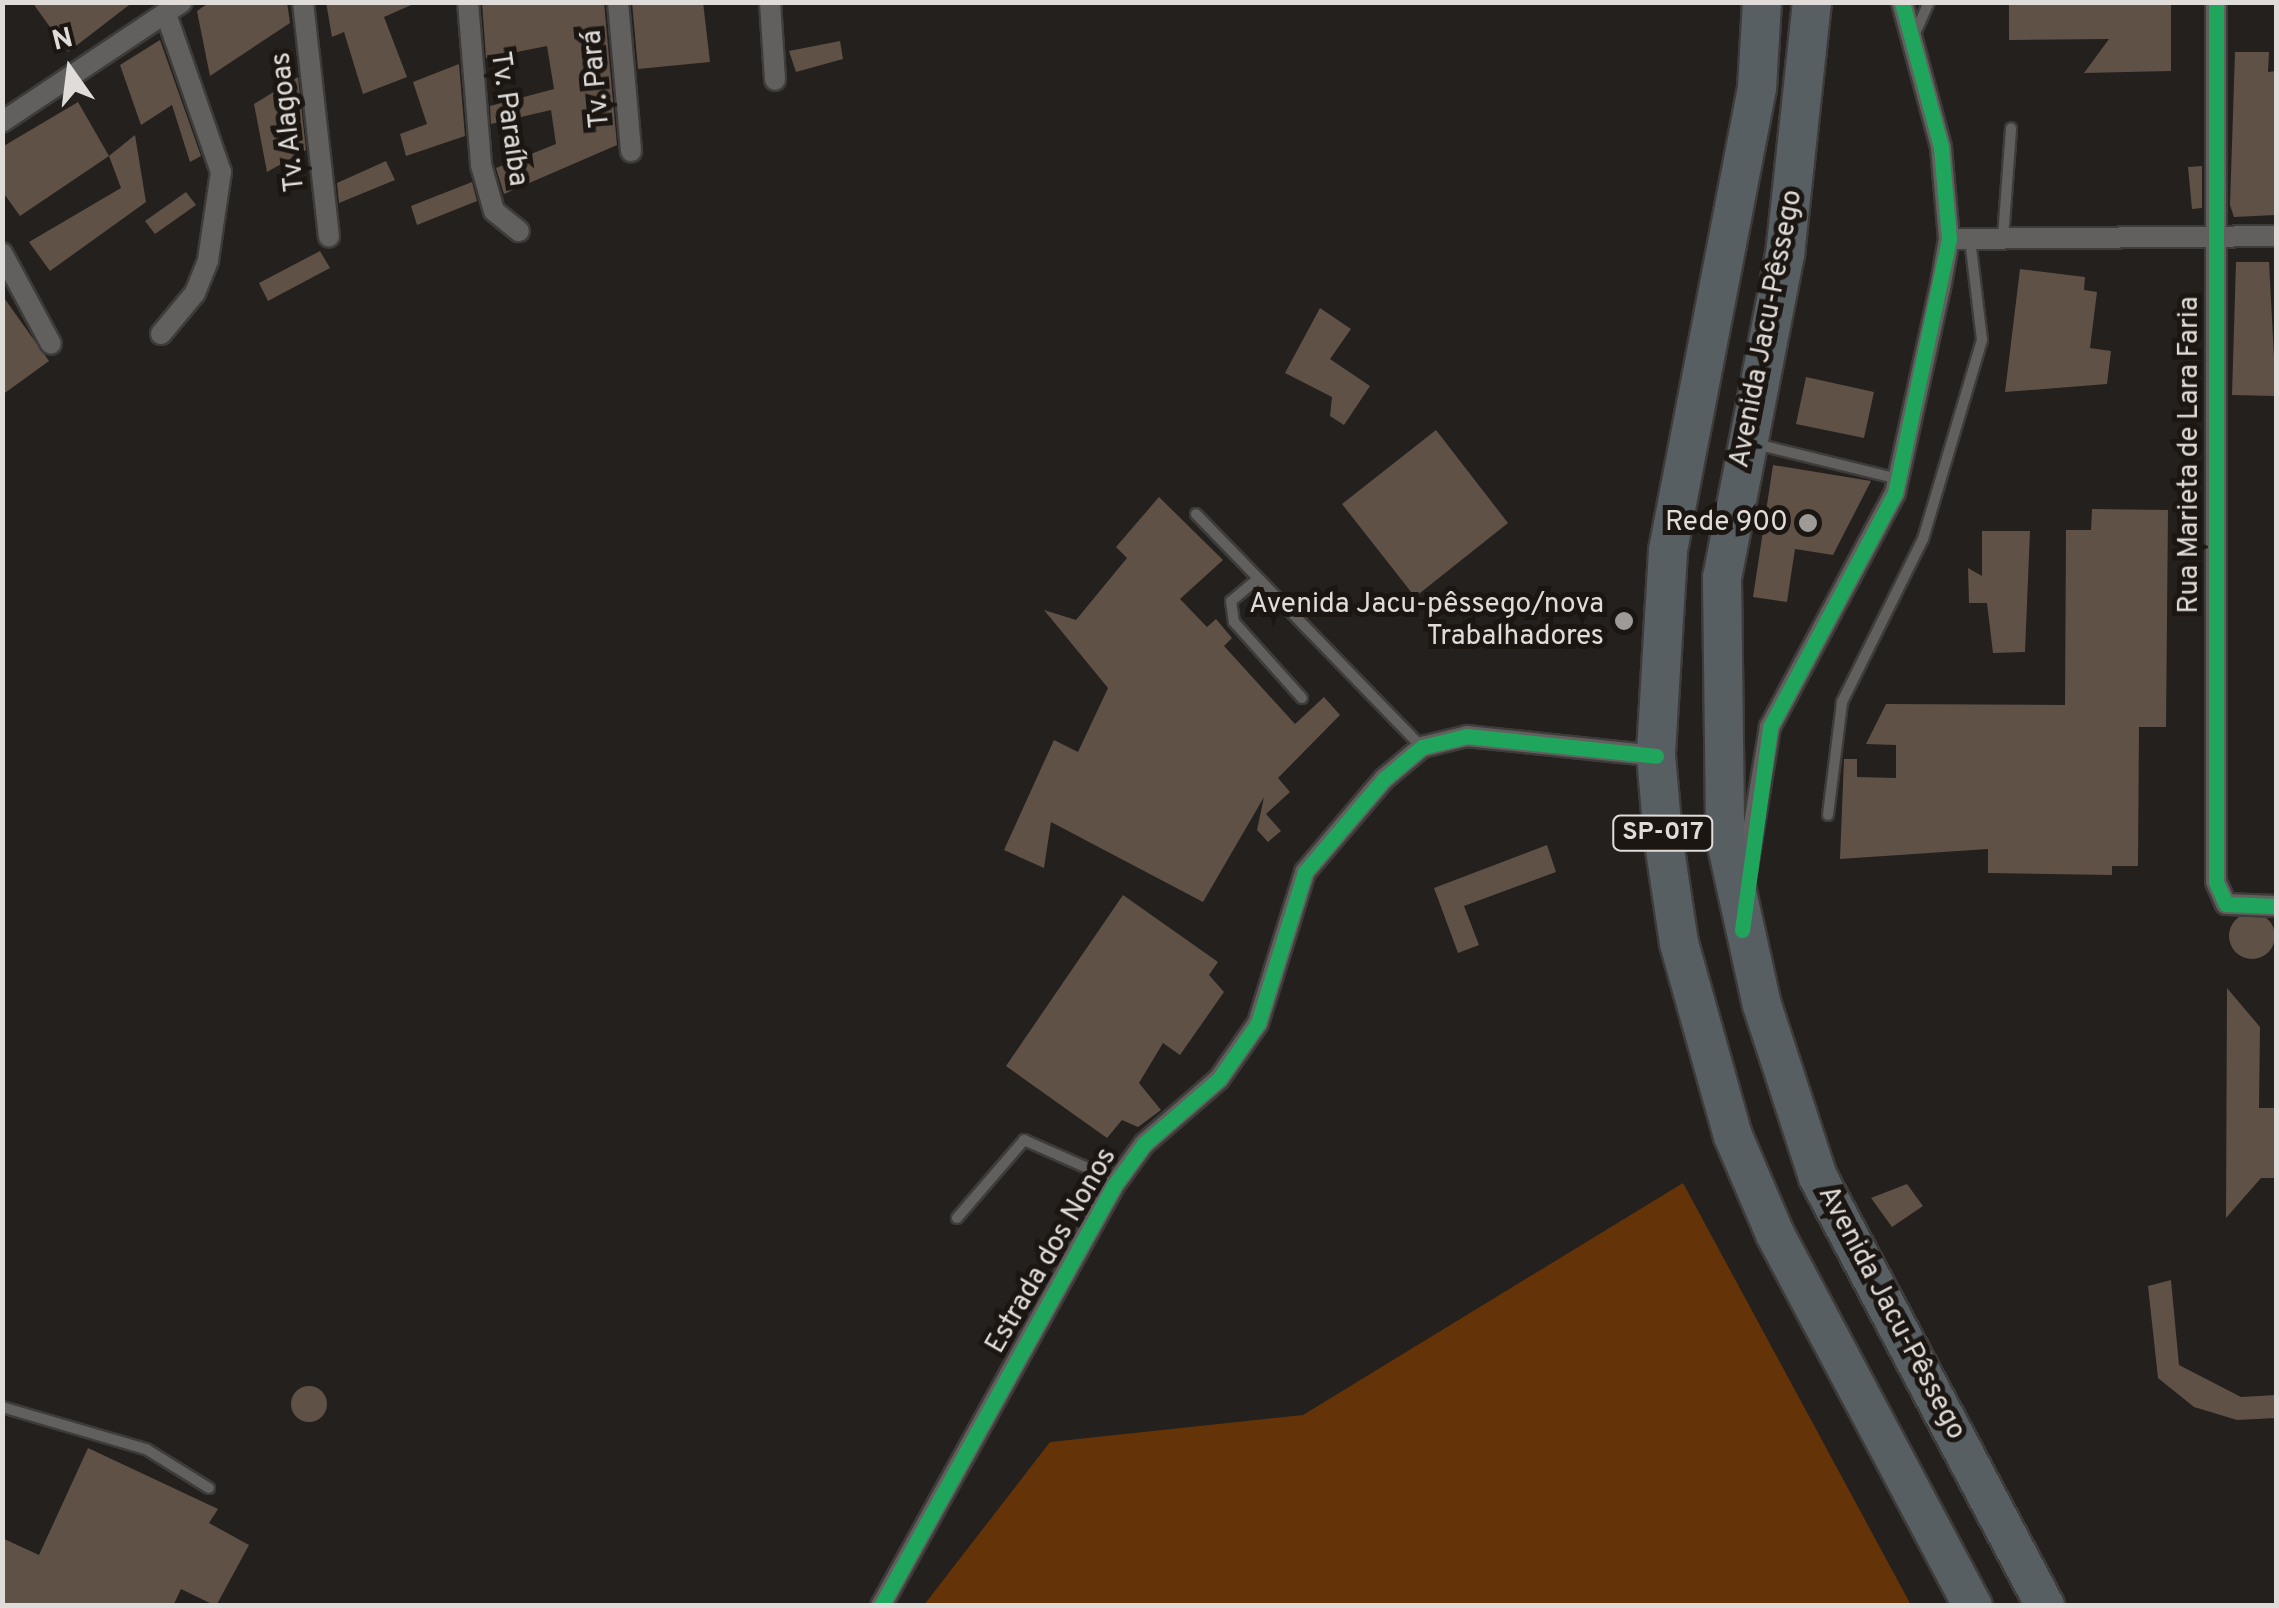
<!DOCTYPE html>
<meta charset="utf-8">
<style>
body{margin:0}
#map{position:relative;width:2279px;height:1608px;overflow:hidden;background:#23201d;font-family:Overpass,sans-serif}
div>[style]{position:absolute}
.green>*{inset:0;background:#643307}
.building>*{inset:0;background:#5f5146}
.round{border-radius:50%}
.roads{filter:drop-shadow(2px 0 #3e3c3a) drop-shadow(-2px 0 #3e3c3a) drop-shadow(0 2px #3e3c3a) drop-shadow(0 -2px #3e3c3a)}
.lane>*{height:10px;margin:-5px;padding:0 5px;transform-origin:5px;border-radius:5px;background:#62605e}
.street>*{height:20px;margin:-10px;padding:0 10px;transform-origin:10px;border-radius:10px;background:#62605e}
.highway>*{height:38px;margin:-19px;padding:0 19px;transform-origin:19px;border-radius:19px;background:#585f63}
.cycleway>*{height:15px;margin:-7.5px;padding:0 7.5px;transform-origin:7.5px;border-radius:7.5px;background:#20a55d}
.dots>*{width:28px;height:28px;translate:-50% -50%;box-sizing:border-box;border:5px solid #1c1612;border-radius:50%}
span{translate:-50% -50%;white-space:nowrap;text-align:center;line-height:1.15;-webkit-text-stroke:10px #1c1612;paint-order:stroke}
.shield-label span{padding:2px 8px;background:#1c1612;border:2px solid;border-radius:8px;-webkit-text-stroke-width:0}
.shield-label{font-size:25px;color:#e0dcd9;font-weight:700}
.street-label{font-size:28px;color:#e0dcd9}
.poi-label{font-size:28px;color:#e0dcd9}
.right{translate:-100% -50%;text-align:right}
.frame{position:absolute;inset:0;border:5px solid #e0dcd9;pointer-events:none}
.north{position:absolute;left:20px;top:20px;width:100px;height:100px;-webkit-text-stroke:8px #1c1612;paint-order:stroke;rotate:346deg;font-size:28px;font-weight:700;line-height:40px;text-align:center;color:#e0dcd9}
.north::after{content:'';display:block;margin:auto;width:35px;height:45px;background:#e0dcd9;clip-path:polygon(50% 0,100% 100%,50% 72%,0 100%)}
</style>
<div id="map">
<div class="green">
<i style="clip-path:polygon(1683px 1183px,1911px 1605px,924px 1605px,1050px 1442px,1303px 1415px)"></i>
</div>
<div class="building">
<i style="clip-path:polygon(32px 2px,133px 2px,68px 52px)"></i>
<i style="clip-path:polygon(210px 2px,287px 2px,290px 23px,210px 76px,197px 11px)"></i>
<i style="clip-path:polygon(326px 2px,418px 2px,384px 17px,407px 77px,363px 94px,344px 32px,332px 37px)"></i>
<i style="clip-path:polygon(482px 2px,604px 2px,617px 145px,504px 194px,496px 168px,556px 144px,551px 110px,491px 124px,490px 106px,554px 89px,547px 46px,486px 58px)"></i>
<i style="clip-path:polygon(632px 2px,703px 2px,710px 62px,638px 69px)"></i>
<i style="clip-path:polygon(2009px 2px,2171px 2px,2171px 71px,2084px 73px,2109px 39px,2009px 40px)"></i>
<i style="clip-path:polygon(160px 40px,201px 156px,190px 162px,172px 105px,141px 125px,120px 65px)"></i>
<i style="clip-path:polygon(840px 41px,843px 59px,796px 72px,789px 51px)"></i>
<i style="clip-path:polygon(2235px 52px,2269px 52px,2268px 72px,2276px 71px,2276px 215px,2234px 217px,2230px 205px)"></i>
<i style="clip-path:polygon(459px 64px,465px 136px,406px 156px,400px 134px,427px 124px,413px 82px)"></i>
<i style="clip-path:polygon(298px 77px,306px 150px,267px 172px,254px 104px)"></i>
<i style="clip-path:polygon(78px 102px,109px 156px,20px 216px,2px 191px,2px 147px)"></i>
<i style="clip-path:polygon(135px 135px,146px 202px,50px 271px,29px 242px,121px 188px,109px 156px)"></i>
<i style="clip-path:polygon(386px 161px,395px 180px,339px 203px,337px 183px)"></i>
<i style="clip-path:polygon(2202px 166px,2202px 208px,2192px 209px,2188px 167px)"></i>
<i style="clip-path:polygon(472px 182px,477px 201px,417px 225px,411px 206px)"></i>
<i style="clip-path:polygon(186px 192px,196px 205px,155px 234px,145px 221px)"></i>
<i style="clip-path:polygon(320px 251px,330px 268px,268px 301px,259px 283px)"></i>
<i style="clip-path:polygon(2236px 262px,2269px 262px,2276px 396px,2232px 395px)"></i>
<i style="clip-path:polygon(2020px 269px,2085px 277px,2084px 290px,2097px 292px,2090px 348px,2111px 351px,2107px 384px,2005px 392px)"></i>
<i style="clip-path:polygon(2px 295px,49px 361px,2px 395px)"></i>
<i style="clip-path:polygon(1320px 308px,1351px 329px,1330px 359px,1370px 386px,1344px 425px,1330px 416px,1332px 397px,1285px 373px)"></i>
<i style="clip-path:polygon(1806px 377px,1874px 392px,1864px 438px,1796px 424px)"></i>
<i style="clip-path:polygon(1436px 430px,1508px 523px,1415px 597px,1342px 504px)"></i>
<i style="clip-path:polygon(1773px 465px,1871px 481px,1833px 555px,1795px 549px,1787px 602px,1753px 597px)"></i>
<i style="clip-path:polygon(1159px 497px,1223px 560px,1180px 599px,1207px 627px,1216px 619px,1232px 638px,1224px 646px,1295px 724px,1324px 697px,1340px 715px,1278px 778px,1290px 792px,1266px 814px,1281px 831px,1268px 842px,1257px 830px,1264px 797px,1203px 902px,1051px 822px,1044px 868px,1004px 850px,1054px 740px,1078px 752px,1108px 688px,1044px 610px,1076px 620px,1127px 558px,1116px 547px)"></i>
<i style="clip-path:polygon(2092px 509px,2168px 510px,2166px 727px,2139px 727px,2138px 866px,2112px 866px,2112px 875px,1988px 873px,1988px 849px,1840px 859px,1844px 759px,1857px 759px,1857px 777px,1896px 778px,1896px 745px,1866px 744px,1886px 704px,2065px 705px,2066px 530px,2091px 530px)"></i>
<i style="clip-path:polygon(1982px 531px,2030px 531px,2025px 652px,1993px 653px,1987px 603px,1969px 603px,1968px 568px,1982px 576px)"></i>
<i style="clip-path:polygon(1547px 845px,1556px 872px,1464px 906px,1479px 945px,1458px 953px,1434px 888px)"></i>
<i style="clip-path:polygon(1123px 895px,1218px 962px,1209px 975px,1224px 992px,1180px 1055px,1163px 1043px,1139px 1083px,1161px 1110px,1138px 1127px,1122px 1120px,1107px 1138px,1006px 1066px)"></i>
<i class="round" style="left:2229px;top:913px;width:46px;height:46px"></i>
<i style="clip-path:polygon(2227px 988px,2260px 1027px,2259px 1108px,2276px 1108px,2276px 1178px,2261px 1178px,2226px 1218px)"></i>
<i style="clip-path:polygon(1907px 1184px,1923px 1206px,1892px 1227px,1871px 1198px)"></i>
<i style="clip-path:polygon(2171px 1280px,2179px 1365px,2241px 1397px,2276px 1395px,2276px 1418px,2237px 1420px,2194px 1407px,2158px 1378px,2148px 1286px)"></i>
<i class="round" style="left:291px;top:1386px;width:36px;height:36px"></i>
<i style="clip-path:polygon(88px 1448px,218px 1509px,209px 1523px,249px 1545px,216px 1606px,181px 1589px,173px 1606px,2px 1606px,2px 1538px,39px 1555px)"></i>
</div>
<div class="roads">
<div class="lane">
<i style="left:1913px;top:38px;width:39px;rotate:-66deg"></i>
<i style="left:2003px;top:238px;width:110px;rotate:-85.8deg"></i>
<i style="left:1756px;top:444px;width:147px;rotate:13.8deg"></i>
<i style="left:1196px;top:514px;width:323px;rotate:45.9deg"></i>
<i style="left:1254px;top:582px;width:30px;rotate:140deg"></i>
<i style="left:1231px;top:601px;width:21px;rotate:82deg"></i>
<i style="left:1234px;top:622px;width:102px;rotate:48.2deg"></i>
<i style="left:1828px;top:815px;width:114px;rotate:-82.9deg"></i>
<i style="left:1842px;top:702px;width:182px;rotate:-63.6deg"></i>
<i style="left:1923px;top:539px;width:208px;rotate:-73.5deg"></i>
<i style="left:1982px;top:340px;width:102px;rotate:-96.8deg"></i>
<i style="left:957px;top:1218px;width:103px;rotate:-49.3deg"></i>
<i style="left:1024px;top:1140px;width:102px;rotate:23.8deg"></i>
<i style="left:2px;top:1407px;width:150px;rotate:16.3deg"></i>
<i style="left:146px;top:1449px;width:74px;rotate:31.8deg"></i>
</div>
<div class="street">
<i style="left:303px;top:2px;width:236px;rotate:83.7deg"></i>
<i style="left:468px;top:2px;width:164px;rotate:85.4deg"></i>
<i style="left:481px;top:165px;width:48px;rotate:74.2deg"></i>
<i style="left:494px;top:211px;width:32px;rotate:39deg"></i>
<i style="left:618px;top:2px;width:150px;rotate:85deg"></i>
<i style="left:770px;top:2px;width:78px;rotate:86.3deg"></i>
<i style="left:2216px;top:2px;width:880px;rotate:90deg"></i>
<i style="left:2216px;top:882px;width:24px;rotate:66deg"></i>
<i style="left:2226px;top:904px;width:50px;rotate:2.3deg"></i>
<i style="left:2px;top:122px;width:216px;rotate:-33.7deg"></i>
<i style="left:1949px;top:239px;width:327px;rotate:-0.5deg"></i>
<i style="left:2px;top:253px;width:103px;rotate:61.7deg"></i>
<i style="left:161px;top:334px;width:53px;rotate:-50.3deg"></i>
<i style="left:195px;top:293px;width:35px;rotate:-68deg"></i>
<i style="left:208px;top:260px;width:89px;rotate:-81.6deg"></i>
<i style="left:221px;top:172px;width:167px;rotate:-109.2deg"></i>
<i style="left:1746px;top:873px;width:148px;rotate:-80.7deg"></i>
<i style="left:1770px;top:727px;width:265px;rotate:-61.9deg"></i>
<i style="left:1895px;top:493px;width:209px;rotate:-77.6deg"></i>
<i style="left:1940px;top:289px;width:51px;rotate:-79.8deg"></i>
<i style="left:1949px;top:239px;width:92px;rotate:-95deg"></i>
<i style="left:1941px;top:147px;width:150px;rotate:-105.1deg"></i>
<i style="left:881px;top:1606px;width:479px;rotate:-61deg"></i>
<i style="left:1113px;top:1187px;width:53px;rotate:-54.2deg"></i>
<i style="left:1144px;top:1144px;width:99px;rotate:-40.9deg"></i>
<i style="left:1219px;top:1079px;width:68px;rotate:-55.1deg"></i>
<i style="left:1258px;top:1023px;width:158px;rotate:-72.7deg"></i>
<i style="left:1305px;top:872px;width:122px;rotate:-49.7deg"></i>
<i style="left:1384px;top:779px;width:50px;rotate:-40.1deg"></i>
<i style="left:1422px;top:747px;width:46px;rotate:-13.7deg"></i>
<i style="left:1467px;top:736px;width:190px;rotate:6deg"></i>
</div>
<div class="highway">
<i style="left:1762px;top:2px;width:86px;rotate:93.3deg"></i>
<i style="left:1757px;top:88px;width:471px;rotate:100.9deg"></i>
<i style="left:1668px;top:551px;width:205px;rotate:93.4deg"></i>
<i style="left:1656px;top:756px;width:80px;rotate:85deg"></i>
<i style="left:1663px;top:836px;width:108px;rotate:81.5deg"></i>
<i style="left:1679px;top:943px;width:200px;rotate:74.4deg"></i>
<i style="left:1733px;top:1136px;width:107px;rotate:66.8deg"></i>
<i style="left:1775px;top:1234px;width:421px;rotate:62deg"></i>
<i style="left:1812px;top:2px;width:253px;rotate:96.1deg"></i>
<i style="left:1785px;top:254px;width:329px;rotate:101deg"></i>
<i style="left:1722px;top:577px;width:260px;rotate:89.3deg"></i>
<i style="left:1725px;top:837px;width:172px;rotate:77.6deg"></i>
<i style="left:1762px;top:1005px;width:181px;rotate:72deg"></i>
<i style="left:1818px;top:1177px;width:485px;rotate:62.1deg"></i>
</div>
</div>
<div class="cycleway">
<i style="left:2216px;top:2px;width:880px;rotate:90deg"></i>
<i style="left:2216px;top:882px;width:24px;rotate:66deg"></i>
<i style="left:2226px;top:904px;width:50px;rotate:2.3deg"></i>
<i style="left:1742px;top:930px;width:205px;rotate:-82.1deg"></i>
<i style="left:1770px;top:727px;width:265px;rotate:-61.9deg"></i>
<i style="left:1895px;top:493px;width:260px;rotate:-78deg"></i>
<i style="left:1949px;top:239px;width:92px;rotate:-95deg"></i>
<i style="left:1941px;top:147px;width:150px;rotate:-105.1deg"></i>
<i style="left:881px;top:1606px;width:479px;rotate:-61deg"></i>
<i style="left:1113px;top:1187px;width:53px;rotate:-54.2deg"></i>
<i style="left:1144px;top:1144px;width:99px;rotate:-40.9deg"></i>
<i style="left:1219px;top:1079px;width:68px;rotate:-55.1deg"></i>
<i style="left:1258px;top:1023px;width:158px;rotate:-72.7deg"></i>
<i style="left:1305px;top:872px;width:122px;rotate:-49.7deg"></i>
<i style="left:1384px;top:779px;width:50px;rotate:-40.1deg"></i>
<i style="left:1422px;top:747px;width:46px;rotate:-13.7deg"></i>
<i style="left:1467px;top:736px;width:190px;rotate:6deg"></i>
</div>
<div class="dots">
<i style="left:1808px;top:523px;background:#9e9a97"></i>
<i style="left:1624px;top:621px;background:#9e9a97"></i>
</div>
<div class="shield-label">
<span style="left:1663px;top:833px">SP-017</span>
</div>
<div class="street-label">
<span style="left:597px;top:79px;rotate:-95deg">Tv. Pará</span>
<span style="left:508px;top:119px;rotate:82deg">Tv. Paraíba</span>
<span style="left:289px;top:122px;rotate:-96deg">Tv. Alagoas</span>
<span style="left:1767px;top:329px;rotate:-79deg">Avenida Jacu-Pêssego</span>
<span style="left:2190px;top:455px;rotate:-90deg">Rua Marieta de Lara Faria</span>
<span style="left:1052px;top:1251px;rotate:-60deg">Estrada dos Nonos</span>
<span style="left:1891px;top:1313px;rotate:62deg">Avenida Jacu-Pêssego</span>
</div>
<div class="poi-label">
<span class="right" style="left:1788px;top:523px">Rede 900</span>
<span class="right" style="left:1604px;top:621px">Avenida Jacu-pêssego/nova<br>Trabalhadores</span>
</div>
<div class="frame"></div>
<div class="north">N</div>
</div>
